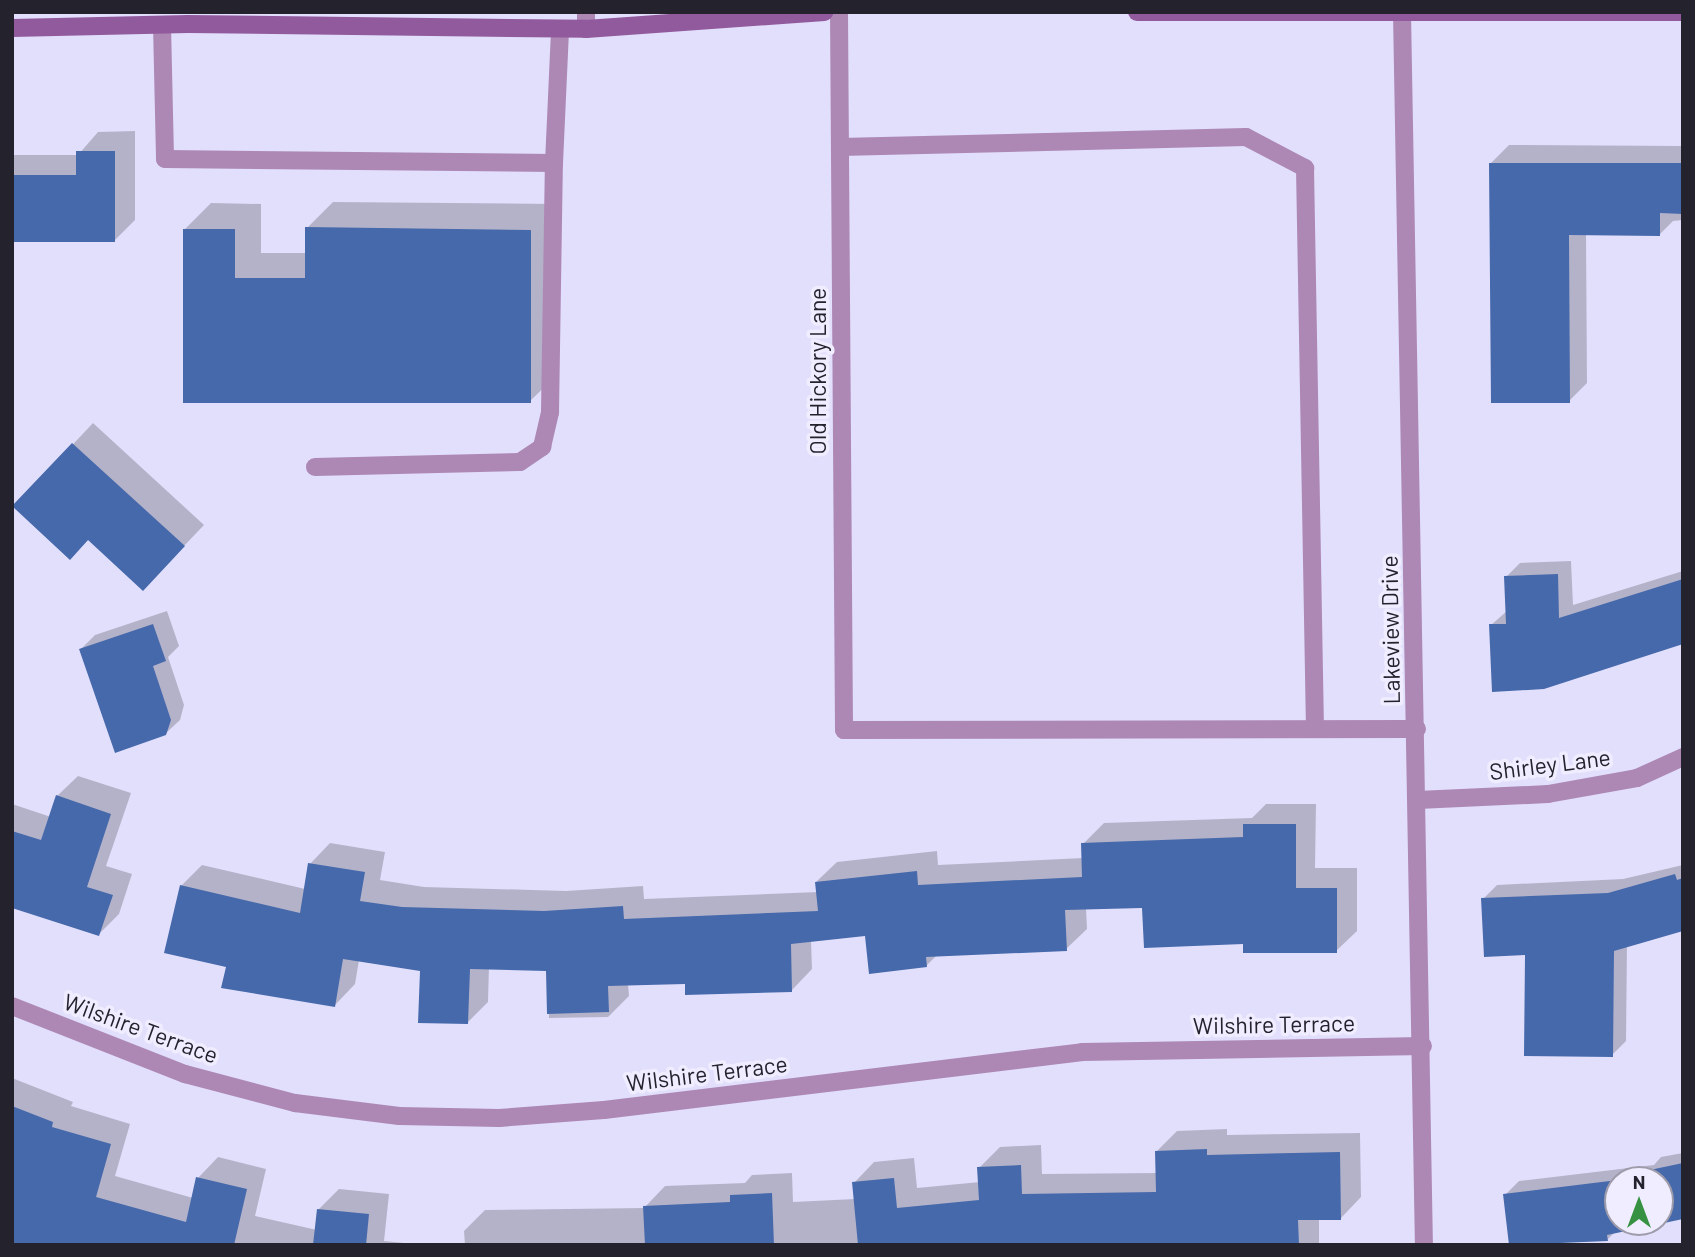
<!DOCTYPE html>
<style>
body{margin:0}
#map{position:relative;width:1695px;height:1257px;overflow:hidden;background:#e2dffc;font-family:Barlow,sans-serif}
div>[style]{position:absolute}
.shadow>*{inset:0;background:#0003}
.building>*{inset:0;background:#4569ab}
.lane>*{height:18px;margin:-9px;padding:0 9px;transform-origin:9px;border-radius:9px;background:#ad88b5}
.street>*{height:18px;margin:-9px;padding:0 9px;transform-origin:9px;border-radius:9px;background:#ad88b5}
.secondary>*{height:18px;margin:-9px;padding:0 9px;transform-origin:9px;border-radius:9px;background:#915a9d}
span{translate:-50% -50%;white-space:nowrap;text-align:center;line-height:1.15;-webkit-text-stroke:7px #efedff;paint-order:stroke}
.street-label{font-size:23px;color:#24222d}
.frame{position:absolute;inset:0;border:14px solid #24222d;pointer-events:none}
.north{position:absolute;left:1604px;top:1166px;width:70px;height:70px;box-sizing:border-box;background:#efedff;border:2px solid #9e9cab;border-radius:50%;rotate:0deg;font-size:19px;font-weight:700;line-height:28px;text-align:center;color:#24222d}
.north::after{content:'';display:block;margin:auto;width:24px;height:32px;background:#369142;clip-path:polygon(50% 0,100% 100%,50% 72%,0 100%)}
</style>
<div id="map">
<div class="shadow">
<i style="clip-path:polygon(135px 131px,135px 220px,115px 240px,12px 242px,12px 155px,78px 155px,98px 132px)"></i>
<i style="clip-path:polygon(1509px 145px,1683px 146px,1683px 220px,1673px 221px,1659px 235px,1586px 233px,1587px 383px,1569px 401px,1491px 163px)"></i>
<i style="clip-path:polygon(333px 202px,557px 204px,557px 375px,530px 401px,185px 401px,185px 229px,211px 203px,261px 204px,261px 253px,307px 253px,307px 228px)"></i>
<i style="clip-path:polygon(93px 423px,204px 525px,163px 568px,89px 539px,70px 558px,15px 506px)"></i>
<i style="clip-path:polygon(1571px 561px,1573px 605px,1683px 571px,1683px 633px,1491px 625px,1507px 611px,1506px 577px,1520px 563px)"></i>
<i style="clip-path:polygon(167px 611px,179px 646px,168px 657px,184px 705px,180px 720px,165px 734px,81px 649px,95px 635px)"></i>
<i style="clip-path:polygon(78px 776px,131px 793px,106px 866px,132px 874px,119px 914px,99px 934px,12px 906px,12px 804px,51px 817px,57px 796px)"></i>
<i style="clip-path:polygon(1266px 804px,1316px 804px,1315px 868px,1357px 868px,1357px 931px,1336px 951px,1245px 942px,1144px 906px,1086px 908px,1087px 929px,1066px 949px,937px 955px,926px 966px,867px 934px,811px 940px,812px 969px,792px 990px,686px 982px,628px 984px,629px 996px,608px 1017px,549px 1018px,548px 969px,489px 967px,488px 1002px,468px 1022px,421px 970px,359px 960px,355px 984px,335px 1005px,228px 966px,181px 886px,202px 865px,305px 889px,310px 864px,330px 843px,385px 852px,380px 880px,424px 887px,566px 891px,643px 886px,644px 899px,818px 892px,816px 882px,837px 862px,937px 851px,938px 865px,1083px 858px,1083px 844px,1104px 823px,1252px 818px)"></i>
<i style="clip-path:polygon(1683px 865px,1683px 929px,1627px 945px,1626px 1041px,1612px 1055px,1483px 899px,1497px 885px,1623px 879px)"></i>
<i style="clip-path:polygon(12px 1078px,73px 1102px,71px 1106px,130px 1124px,115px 1176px,193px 1198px,198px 1178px,218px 1157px,266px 1169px,255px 1216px,317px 1230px,319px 1209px,339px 1189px,389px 1194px,384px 1241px,424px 1245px,35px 1245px,12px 1236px)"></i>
<i style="clip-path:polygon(1227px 1129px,1227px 1135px,1360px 1133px,1361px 1197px,1341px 1218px,1319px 1218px,1319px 1245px,465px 1245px,464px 1231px,485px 1210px,644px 1208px,665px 1186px,745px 1183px,752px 1175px,792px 1173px,793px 1202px,855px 1199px,854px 1183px,874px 1162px,914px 1158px,917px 1188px,980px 1182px,979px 1168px,1000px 1147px,1041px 1145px,1042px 1174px,1157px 1173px,1156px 1152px,1177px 1131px)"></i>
<i style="clip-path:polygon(evenodd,1683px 1153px,1683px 1217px,1615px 1232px,1607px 1240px,1511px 1245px,1505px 1195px,1519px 1181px,1654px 1165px,1661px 1157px,1683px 1153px,1618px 1180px,1660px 1180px,1660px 1222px,1618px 1222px,1618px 1180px)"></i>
</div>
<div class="building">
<i style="clip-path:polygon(76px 151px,115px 151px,115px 242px,12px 242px,12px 175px,76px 175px)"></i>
<i style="clip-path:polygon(1489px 163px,1683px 163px,1683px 214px,1660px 213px,1660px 236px,1569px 235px,1570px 403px,1491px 403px)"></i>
<i style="clip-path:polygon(305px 227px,531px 230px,531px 403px,183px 403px,183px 229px,235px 229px,235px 278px,305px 278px)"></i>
<i style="clip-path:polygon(72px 443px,185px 546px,143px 591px,88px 540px,70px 560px,12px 506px)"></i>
<i style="clip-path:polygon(1558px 574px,1559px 618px,1683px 579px,1683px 644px,1544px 689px,1492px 692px,1489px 624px,1506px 624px,1504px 576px)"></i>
<i style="clip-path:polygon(153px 624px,166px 661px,153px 666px,171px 720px,166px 735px,115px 753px,79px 649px)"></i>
<i style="clip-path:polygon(56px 795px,111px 814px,87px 887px,113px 895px,99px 936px,12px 908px,12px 831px,41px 840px)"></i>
<i style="clip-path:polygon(1243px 824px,1296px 824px,1296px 888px,1337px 888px,1337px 953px,1243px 953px,1243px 944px,1144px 948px,1142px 908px,1065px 910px,1067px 951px,926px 957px,927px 967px,869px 974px,865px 936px,791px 944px,792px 992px,685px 995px,685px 984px,608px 986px,609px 1012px,547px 1014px,546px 971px,470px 969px,468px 1024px,418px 1023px,420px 971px,343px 959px,335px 1007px,221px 988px,226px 967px,164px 953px,180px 885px,300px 913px,308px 863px,365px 872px,360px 901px,402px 907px,544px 911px,623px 906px,624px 919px,818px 911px,815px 882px,917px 871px,918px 885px,1082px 877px,1081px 843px,1243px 837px)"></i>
<i style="clip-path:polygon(1675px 874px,1677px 880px,1683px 878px,1683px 931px,1614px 951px,1613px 1057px,1524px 1056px,1525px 955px,1484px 957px,1481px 898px,1608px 893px)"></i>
<i style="clip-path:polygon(12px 1106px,53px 1122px,52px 1127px,111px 1144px,96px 1197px,186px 1222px,196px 1177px,247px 1189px,234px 1245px,12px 1245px)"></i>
<i style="clip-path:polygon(1207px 1149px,1207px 1155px,1340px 1152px,1341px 1220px,1298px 1220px,1299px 1245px,858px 1245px,852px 1182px,894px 1178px,897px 1208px,979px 1200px,977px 1167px,1021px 1165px,1022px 1194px,1156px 1192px,1155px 1151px)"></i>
<i style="clip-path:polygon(1683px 1163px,1683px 1219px,1607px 1235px,1608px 1241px,1509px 1245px,1503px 1194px,1618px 1180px,1618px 1222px,1660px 1222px,1660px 1180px,1621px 1180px,1647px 1177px,1645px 1171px)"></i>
<i style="clip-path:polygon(772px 1193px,774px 1245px,645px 1245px,643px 1206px,730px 1202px,730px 1195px)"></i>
<i style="clip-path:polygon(317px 1209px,369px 1214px,366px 1245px,313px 1245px)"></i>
</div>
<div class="lane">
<i style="left:162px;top:25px;width:134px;rotate:88.7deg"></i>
<i style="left:165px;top:159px;width:389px;rotate:0.6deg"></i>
<i style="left:554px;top:163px;width:134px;rotate:-87.4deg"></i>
<i style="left:315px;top:467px;width:205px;rotate:-1.4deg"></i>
<i style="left:520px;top:462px;width:27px;rotate:-34deg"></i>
<i style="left:542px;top:447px;width:36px;rotate:-77deg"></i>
<i style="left:550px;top:412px;width:249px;rotate:-89.1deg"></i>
</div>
<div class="street">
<i style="left:586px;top:12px;width:17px;rotate:90deg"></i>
<i style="left:839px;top:12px;width:718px;rotate:89.6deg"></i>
<i style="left:844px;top:730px;width:573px;rotate:-0.1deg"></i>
<i style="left:1402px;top:13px;width:1232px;rotate:88.98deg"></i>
<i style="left:840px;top:147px;width:406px;rotate:-1.4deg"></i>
<i style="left:1246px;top:137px;width:67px;rotate:27.7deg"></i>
<i style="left:1305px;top:168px;width:561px;rotate:88.98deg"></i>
<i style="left:1418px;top:800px;width:130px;rotate:-2.6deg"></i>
<i style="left:1548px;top:794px;width:90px;rotate:-10.2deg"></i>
<i style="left:1637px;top:778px;width:51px;rotate:-24.5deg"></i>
<i style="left:12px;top:1006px;width:186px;rotate:21.5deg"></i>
<i style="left:185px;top:1074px;width:114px;rotate:14.8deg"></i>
<i style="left:295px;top:1103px;width:105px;rotate:7.1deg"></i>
<i style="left:399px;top:1116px;width:100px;rotate:1.1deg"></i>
<i style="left:499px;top:1118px;width:105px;rotate:-4.4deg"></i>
<i style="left:604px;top:1110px;width:482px;rotate:-6.9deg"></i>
<i style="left:1082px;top:1052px;width:341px;rotate:-1deg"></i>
</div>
<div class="secondary">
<i style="left:1137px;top:12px;width:546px"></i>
<i style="left:12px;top:28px;width:176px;rotate:-1.3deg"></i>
<i style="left:188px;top:24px;width:398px;rotate:0.7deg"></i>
<i style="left:586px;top:29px;width:239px;rotate:-4.1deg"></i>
</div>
<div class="street-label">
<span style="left:817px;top:371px;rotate:-90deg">Old Hickory Lane</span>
<span style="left:1390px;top:630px;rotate:-91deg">Lakeview Drive</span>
<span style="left:1550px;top:764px;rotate:-7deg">Shirley Lane</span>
<span style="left:1274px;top:1024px;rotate:-1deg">Wilshire Terrace</span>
<span style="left:141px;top:1028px;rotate:20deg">Wilshire Terrace</span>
<span style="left:707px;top:1073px;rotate:-7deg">Wilshire Terrace</span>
</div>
<div class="frame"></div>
<div class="north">N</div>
</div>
